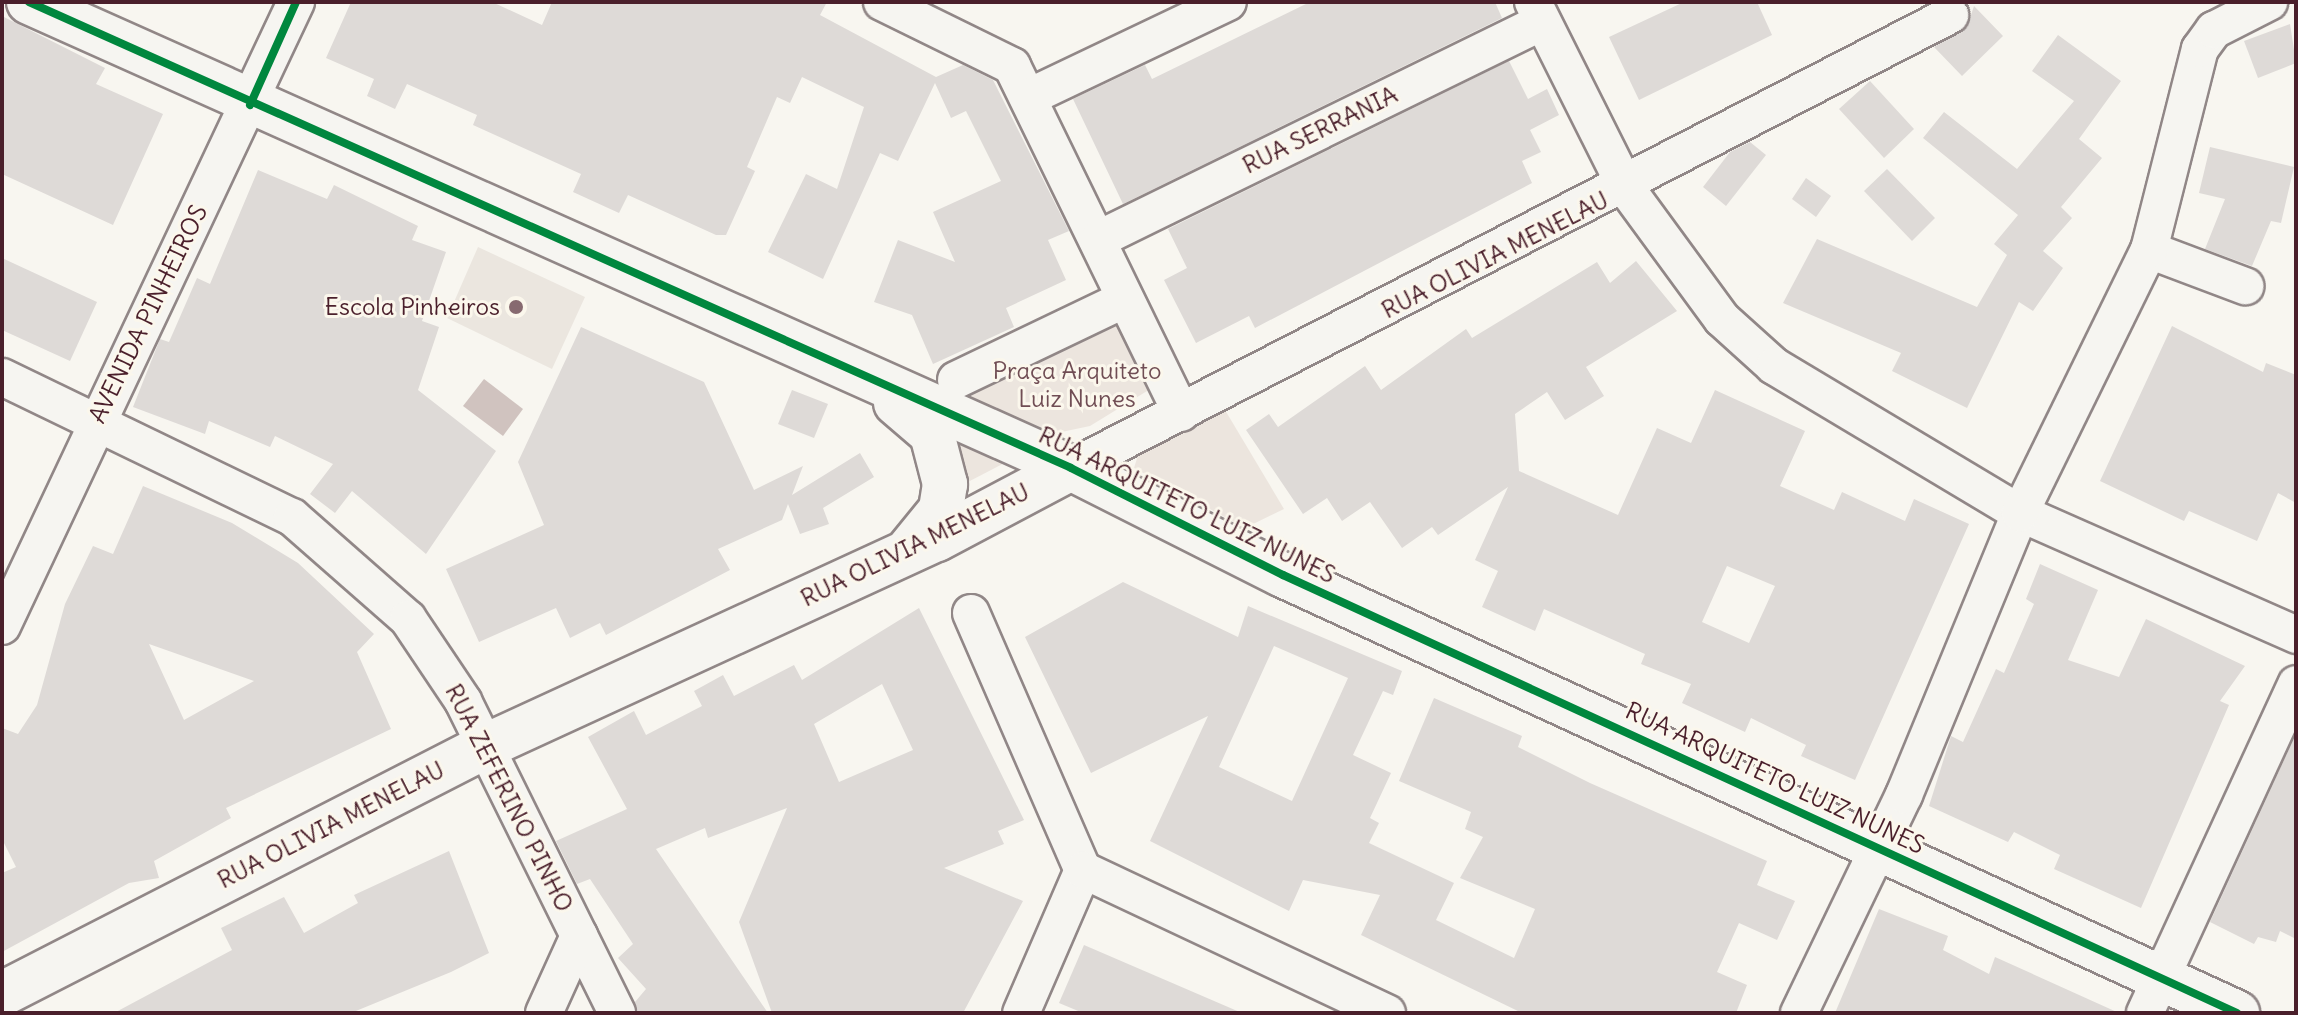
<!DOCTYPE html>
<meta charset="utf-8">
<style>
body{margin:0}
#map{position:relative;width:2298px;height:1015px;overflow:hidden;background:#f8f6f0;font-family:Delius,sans-serif}
div>[style]{position:absolute}
.built>*{inset:0;background:#ebe6df}
.green>*{inset:0;background:#ece5de}
.water>*{inset:0;background:#d0c3bf}
.building>*{inset:0;background:#dedad7}
.roads{filter:drop-shadow(2px 0 #918787) drop-shadow(-2px 0 #918787) drop-shadow(0 2px #918787) drop-shadow(0 -2px #918787)}
.minor>*{height:36px;margin:-18px;padding:0 18px;transform-origin:18px;border-radius:18px;background:#f6f5f1}
.major>*{height:44px;margin:-22px;padding:0 22px;transform-origin:22px;border-radius:22px;background:#f6f5f1}
.cycleway>*{height:8px;margin:-4px;padding:0 4px;transform-origin:4px;border-radius:4px;background:#00873e}
.dots>*{width:22px;height:22px;translate:-50% -50%;box-sizing:border-box;border:4px solid #fbf7ec;border-radius:50%}
span{translate:-50% -50%;white-space:nowrap;text-align:center;line-height:1.15;-webkit-text-stroke:6px #fbf7ec;paint-order:stroke}
.street-label{font-size:24px;color:#4a1f2b}
.poi-label{font-size:24px;color:#4a1f2b}
.right{translate:-100% -50%;text-align:right}
.park-label{font-size:24px;color:#704d54}
.frame{position:absolute;inset:0;border:4px solid #4a1f2b;pointer-events:none}
</style>
<div id="map">
<div class="built">
<i style="clip-path:polygon(478px 247px,585px 297px,552px 369px,447px 318px)"></i>
</div>
<div class="green">
<i style="clip-path:polygon(1119px 321px,1152px 388px,1090px 426px,1052px 434px,962px 394px)"></i>
<i style="clip-path:polygon(1225px 410px,1284px 509px,1245px 528px,1134px 468px,1139px 452px)"></i>
<i style="clip-path:polygon(955px 438px,1018px 456px,966px 483px)"></i>
</div>
<div class="water">
<i style="clip-path:polygon(484px 379px,523px 409px,503px 436px,463px 406px)"></i>
</div>
<div class="building">
<i style="clip-path:polygon(351px 2px,492px 2px,542px 25px,552px 2px,827px 2px,820px 15px,936px 77px,963px 65px,993px 80px,1069px 231px,1048px 240px,1066px 280px,1006px 308px,1014px 327px,933px 364px,912px 315px,874px 302px,898px 240px,955px 262px,933px 212px,1001px 181px,966px 111px,951px 118px,935px 83px,898px 161px,880px 153px,823px 279px,768px 252px,806px 174px,837px 189px,864px 107px,802px 77px,790px 103px,777px 97px,747px 167px,755px 171px,726px 235px,716px 235px,628px 195px,619px 213px,573px 192px,581px 174px,473px 125px,477px 115px,407px 84px,395px 109px,367px 96px,374px 79px,326px 58px)"></i>
<i style="clip-path:polygon(1310px 2px,1495px 2px,1502px 18px,1123px 204px,1073px 99px,1145px 65px,1152px 79px)"></i>
<i style="clip-path:polygon(1684px 2px,1757px 2px,1772px 35px,1639px 100px,1609px 37px)"></i>
<i style="clip-path:polygon(1974px 6px,2003px 36px,1962px 76px,1934px 47px,1967px 27px)"></i>
<i style="clip-path:polygon(2px 16px,105px 68px,96px 84px,163px 114px,113px 225px,2px 174px)"></i>
<i style="clip-path:polygon(2290px 24px,2296px 63px,2258px 78px,2244px 41px)"></i>
<i style="clip-path:polygon(2058px 35px,2121px 81px,2079px 139px,2102px 158px,2061px 207px,2072px 218px,2043px 251px,2063px 268px,2033px 311px,2019px 302px,1967px 408px,1892px 371px,1901px 353px,1783px 303px,1817px 239px,1977px 307px,2007px 255px,1994px 244px,2018px 215px,1923px 138px,1944px 112px,2017px 169px,2074px 101px,2032px 71px)"></i>
<i style="clip-path:polygon(1509px 61px,1528px 99px,1547px 89px,1559px 115px,1530px 130px,1541px 152px,1522px 161px,1532px 183px,1255px 328px,1249px 316px,1196px 343px,1164px 280px,1187px 268px,1168px 229px)"></i>
<i style="clip-path:polygon(1870px 81px,1914px 129px,1884px 158px,1839px 109px)"></i>
<i style="clip-path:polygon(1750px 142px,1766px 155px,1726px 206px,1703px 187px,1730px 152px)"></i>
<i style="clip-path:polygon(2210px 147px,2294px 167px,2281px 223px,2271px 221px,2252px 266px,2205px 249px,2225px 199px,2199px 193px)"></i>
<i style="clip-path:polygon(1887px 169px,1935px 218px,1912px 241px,1864px 191px)"></i>
<i style="clip-path:polygon(258px 170px,327px 199px,334px 185px,418px 226px,412px 240px,446px 252px,422px 321px,439px 327px,418px 390px,496px 451px,426px 554px,352px 491px,335px 513px,310px 494px,333px 464px,275px 436px,270px 447px,209px 421px,205px 434px,133px 407px,160px 339px,169px 342px,197px 278px,210px 284px)"></i>
<i style="clip-path:polygon(1806px 178px,1831px 196px,1816px 217px,1792px 199px)"></i>
<i style="clip-path:polygon(2px 258px,97px 302px,70px 361px,2px 330px)"></i>
<i style="clip-path:polygon(evenodd,1636px 261px,1677px 311px,1586px 367px,1604px 396px,1565px 420px,1547px 392px,1515px 414px,1519px 471px,1618px 515px,1657px 428px,1691px 443px,1715px 390px,1805px 431px,1780px 486px,1834px 510px,1842px 492px,1905px 521px,1914px 499px,1969px 524px,1855px 780px,1801px 756px,1806px 745px,1751px 718px,1745px 732px,1682px 703px,1691px 684px,1641px 664px,1645px 654px,1544px 609px,1535px 631px,1482px 607px,1498px 571px,1475px 560px,1508px 487px,1438px 535px,1432px 527px,1402px 548px,1370px 502px,1342px 521px,1327px 498px,1303px 514px,1246px 430px,1269px 414px,1278px 427px,1365px 366px,1381px 390px,1466px 329px,1472px 338px,1597px 262px,1610px 283px,1636px 261px,1727px 566px,1775px 586px,1749px 643px,1702px 622px,1727px 566px)"></i>
<i style="clip-path:polygon(2172px 326px,2263px 372px,2266px 363px,2296px 375px,2296px 503px,2278px 493px,2257px 541px,2189px 511px,2184px 521px,2100px 481px)"></i>
<i style="clip-path:polygon(581px 327px,704px 382px,754px 490px,803px 466px,792px 495px,860px 453px,874px 477px,823px 508px,829px 524px,800px 534px,788px 504px,782px 520px,718px 549px,730px 570px,606px 635px,600px 623px,570px 638px,556px 608px,479px 642px,446px 569px,544px 525px,518px 462px)"></i>
<i style="clip-path:polygon(792px 390px,828px 404px,814px 438px,778px 424px)"></i>
<i style="clip-path:polygon(evenodd,143px 486px,232px 523px,298px 563px,374px 634px,357px 652px,391px 729px,226px 808px,231px 818px,154px 861px,159px 878px,129px 883px,2px 952px,2px 873px,16px 867px,2px 839px,2px 728px,18px 734px,37px 705px,65px 604px,93px 546px,113px 554px,143px 486px,149px 644px,254px 681px,184px 720px,149px 644px)"></i>
<i style="clip-path:polygon(2040px 564px,2098px 590px,2068px 660px,2119px 677px,2146px 619px,2245px 666px,2220px 701px,2229px 705px,2141px 908px,2054px 869px,2060px 855px,2014px 832px,2008px 842px,1929px 806px,1951px 736px,1963px 742px,1996px 669px,2004px 673px,2034px 604px,2026px 599px)"></i>
<i style="clip-path:polygon(evenodd,1123px 582px,1238px 637px,1248px 606px,1402px 671px,1393px 695px,1383px 691px,1353px 755px,1391px 773px,1370px 818px,1379px 823px,1369px 843px,1454px 883px,1436px 920px,1514px 958px,1535px 909px,1460px 878px,1483px 837px,1465px 829px,1471px 812px,1399px 781px,1434px 698px,1522px 736px,1518px 747px,1590px 783px,1767px 861px,1757px 885px,1795px 901px,1777px 940px,1739px 923px,1717px 972px,1747px 985px,1736px 1013px,1522px 1013px,1361px 935px,1380px 895px,1303px 880px,1289px 911px,1150px 841px,1208px 716px,1091px 773px,1025px 637px,1123px 582px,1274px 646px,1348px 678px,1292px 801px,1219px 767px,1274px 646px)"></i>
<i style="clip-path:polygon(evenodd,919px 608px,1024px 820px,998px 831px,1004px 844px,944px 868px,1023px 901px,963px 1013px,772px 1013px,739px 922px,787px 808px,708px 838px,705px 828px,656px 849px,768px 1013px,638px 1013px,635px 1002px,646px 989px,618px 958px,633px 944px,590px 879px,577px 884px,556px 841px,627px 809px,588px 737px,634px 711px,646px 735px,702px 706px,694px 691px,723px 675px,734px 696px,794px 665px,802px 680px,919px 608px,882px 684px,913px 750px,839px 782px,814px 724px,882px 684px)"></i>
<i style="clip-path:polygon(2296px 734px,2296px 939px,2280px 931px,2276px 942px,2258px 937px,2254px 944px,2210px 922px)"></i>
<i style="clip-path:polygon(449px 851px,489px 953px,451px 972px,351px 1013px,114px 1013px,232px 950px,221px 928px,284px 897px,304px 933px,358px 903px,354px 895px)"></i>
<i style="clip-path:polygon(1879px 909px,1948px 936px,1943px 950px,1989px 974px,1995px 957px,2119px 1013px,1835px 1013px)"></i>
<i style="clip-path:polygon(1084px 945px,1242px 1013px,1083px 1013px,1059px 1003px)"></i>
</div>
<div class="roads">
<div class="minor">
<i style="left:882px;top:2px;width:145px;rotate:26.2deg"></i>
<i style="left:1012px;top:66px;width:386px;rotate:64deg"></i>
<i style="left:1533px;top:2px;width:208px;rotate:63.4deg"></i>
<i style="left:1626px;top:188px;width:162px;rotate:53.8deg"></i>
<i style="left:1722px;top:319px;width:70px;rotate:42.1deg"></i>
<i style="left:1774px;top:366px;width:287px;rotate:30.9deg"></i>
<i style="left:2020px;top:513px;width:302px;rotate:23.8deg"></i>
<i style="left:1031px;top:96px;width:218px;rotate:-25.5deg"></i>
<i style="left:1099px;top:239px;width:492px;rotate:-26.1deg"></i>
<i style="left:2149px;top:250px;width:103px;rotate:20.6deg"></i>
<i style="left:2px;top:377px;width:322px;rotate:25.8deg"></i>
<i style="left:292px;top:517px;width:154px;rotate:41.3deg"></i>
<i style="left:408px;top:619px;width:99px;rotate:56.1deg"></i>
<i style="left:463px;top:701px;width:348px;rotate:63.7deg"></i>
<i style="left:956px;top:380px;width:187px;rotate:-25.6deg"></i>
<i style="left:1071px;top:468px;width:989px;rotate:-27.26deg"></i>
<i style="left:971px;top:613px;width:280px;rotate:66.5deg"></i>
<i style="left:1083px;top:870px;width:156px;rotate:113.4deg"></i>
<i style="left:2px;top:626px;width:690px;rotate:-64.77deg"></i>
<i style="left:1083px;top:870px;width:336px;rotate:25.2deg"></i>
<i style="left:544px;top:1013px;width:85px;rotate:-65.6deg"></i>
<i style="left:1799px;top:1013px;width:242px;rotate:-64.3deg"></i>
<i style="left:1904px;top:795px;width:305px;rotate:-67.6deg"></i>
<i style="left:2020px;top:513px;width:293px;rotate:-63.9deg"></i>
<i style="left:2149px;top:250px;width:207px;rotate:-75.8deg"></i>
<i style="left:2200px;top:49px;width:24px;rotate:-54deg"></i>
<i style="left:2214px;top:30px;width:62px;rotate:-27deg"></i>
<i style="left:2145px;top:1013px;width:362px;rotate:-65.3deg"></i>
</div>
<div class="major">
<i style="left:29px;top:2px;width:1141px;rotate:24.09deg"></i>
<i style="left:1071px;top:468px;width:237px;rotate:26.8deg"></i>
<i style="left:1283px;top:575px;width:1050px;rotate:24.66deg"></i>
<i style="left:896px;top:403px;width:48px;rotate:40.7deg"></i>
<i style="left:932px;top:434px;width:52px;rotate:75.4deg"></i>
<i style="left:945px;top:484px;width:26px;rotate:99deg"></i>
<i style="left:941px;top:510px;width:49px;rotate:129.2deg"></i>
<i style="left:2px;top:994px;width:544px;rotate:-27.13deg"></i>
<i style="left:486px;top:746px;width:496px;rotate:-24.7deg"></i>
<i style="left:937px;top:539px;width:152px;rotate:-27.9deg"></i>
</div>
</div>
<div class="cycleway">
<i style="left:29px;top:2px;width:1141px;rotate:24.09deg"></i>
<i style="left:1071px;top:468px;width:237px;rotate:26.8deg"></i>
<i style="left:1283px;top:575px;width:1050px;rotate:24.66deg"></i>
<i style="left:250px;top:105px;width:113px;rotate:-65.9deg"></i>
</div>
<div class="dots">
<i style="left:516px;top:307px;background:#876a70"></i>
</div>
<div class="street-label">
<span style="left:1320px;top:130px;rotate:-26deg">RUA SERRANIA</span>
<span style="left:1495px;top:255px;rotate:-27deg">RUA OLIVIA MENELAU</span>
<span style="left:148px;top:314px;rotate:-64deg">AVENIDA PINHEIROS</span>
<span style="left:1187px;top:505px;rotate:26deg">RUA ARQUITETO LUIZ NUNES</span>
<span style="left:915px;top:545px;rotate:-26deg">RUA OLIVIA MENELAU</span>
<span style="left:1775px;top:778px;rotate:25deg">RUA ARQUITETO LUIZ NUNES</span>
<span style="left:509px;top:798px;rotate:63deg">RUA ZEFERINO PINHO</span>
<span style="left:331px;top:825px;rotate:-27deg">RUA OLIVIA MENELAU</span>
</div>
<div class="poi-label">
<span class="right" style="left:500px;top:307px">Escola Pinheiros</span>
</div>
<div class="park-label">
<span style="left:1077px;top:385px">Praça Arquiteto<br>Luiz Nunes</span>
</div>
<div class="frame"></div>
</div>
